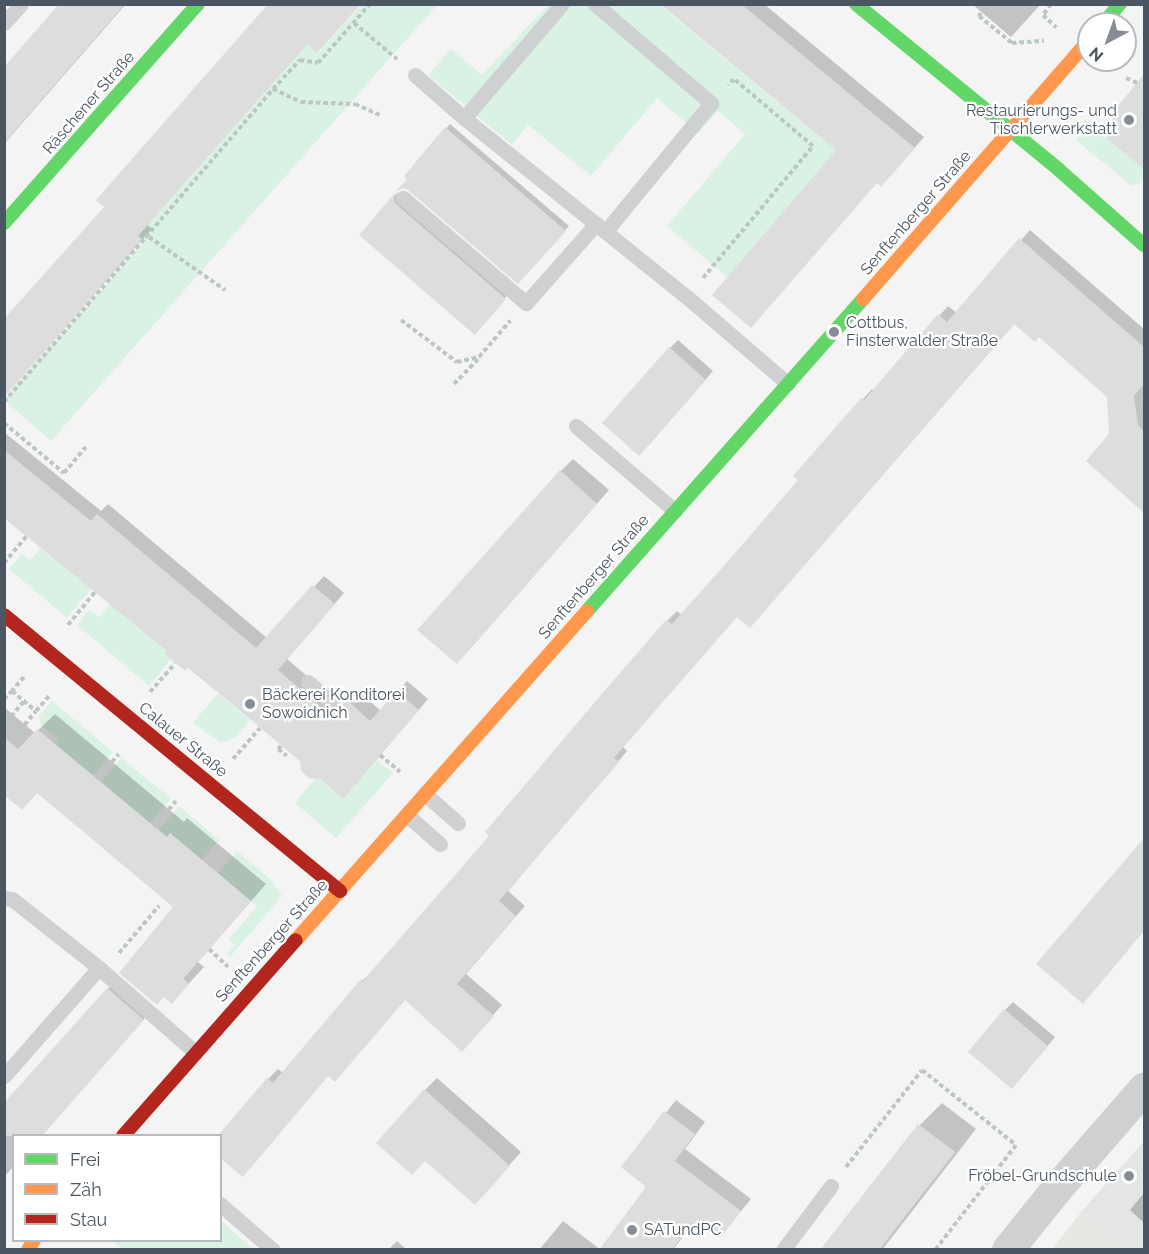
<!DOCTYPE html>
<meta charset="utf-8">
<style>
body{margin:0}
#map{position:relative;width:1149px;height:1254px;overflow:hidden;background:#f4f4f4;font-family:Raleway,sans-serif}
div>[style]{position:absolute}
.commercial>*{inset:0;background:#e8e7e3}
.education>*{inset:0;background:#e6e5e6}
.green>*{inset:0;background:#d9f2e3}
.shadow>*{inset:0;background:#0003}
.building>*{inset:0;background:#ddddde}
.path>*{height:4px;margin-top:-2px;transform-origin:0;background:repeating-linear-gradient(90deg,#bcc7c4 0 4.5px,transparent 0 7.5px)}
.lane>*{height:15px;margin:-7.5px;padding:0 7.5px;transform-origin:7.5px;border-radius:7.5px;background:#ced0d2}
.street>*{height:32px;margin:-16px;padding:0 16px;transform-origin:16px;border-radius:16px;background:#ced0d2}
.fast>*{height:14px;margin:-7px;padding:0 7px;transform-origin:7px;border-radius:7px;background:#63d668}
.slow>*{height:14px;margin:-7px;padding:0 7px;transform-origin:7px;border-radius:7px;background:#ff974d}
.jam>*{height:14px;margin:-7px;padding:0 7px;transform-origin:7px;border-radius:7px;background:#b3261e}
.dots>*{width:16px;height:16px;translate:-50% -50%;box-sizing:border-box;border:3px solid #fff;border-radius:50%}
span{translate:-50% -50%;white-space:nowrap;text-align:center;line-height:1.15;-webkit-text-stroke:4.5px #fff;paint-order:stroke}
.street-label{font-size:16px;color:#4a5661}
.poi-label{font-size:16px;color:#4a5661}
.right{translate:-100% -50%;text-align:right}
.left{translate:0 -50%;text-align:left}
.frame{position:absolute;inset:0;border:6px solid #4a5661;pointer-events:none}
.legend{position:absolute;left:12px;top:1134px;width:210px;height:108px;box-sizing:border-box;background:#fff;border:2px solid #b7bbc0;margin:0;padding:8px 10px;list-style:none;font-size:18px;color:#4a5661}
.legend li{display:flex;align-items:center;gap:12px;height:30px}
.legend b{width:30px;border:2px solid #b7bbc0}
.north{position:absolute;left:1077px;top:12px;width:60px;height:60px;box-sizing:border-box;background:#fff;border:2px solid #b7bbc0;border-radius:50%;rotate:221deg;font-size:16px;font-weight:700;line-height:24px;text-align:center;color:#4a5661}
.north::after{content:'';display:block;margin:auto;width:21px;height:27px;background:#868d94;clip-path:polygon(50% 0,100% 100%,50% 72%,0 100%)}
</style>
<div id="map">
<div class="commercial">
<i style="clip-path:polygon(1081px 1212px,1125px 1249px,1052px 1250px)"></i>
</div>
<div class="education">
<i style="clip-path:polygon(1144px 1141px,1144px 1249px,1125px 1249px,1081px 1212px)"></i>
</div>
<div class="green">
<i style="clip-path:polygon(361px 5px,437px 5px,51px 441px,5px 401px,5px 397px,145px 241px,138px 235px,307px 44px,318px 53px)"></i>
<i style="clip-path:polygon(548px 5px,660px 5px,836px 150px,728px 278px,667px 226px,745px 134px,718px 111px,698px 133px,657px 98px,591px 176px,528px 125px,512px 145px,428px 75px,451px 49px,482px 75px)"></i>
<i style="clip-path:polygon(1085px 120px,1144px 169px,1144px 177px,1140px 183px,1132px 186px,1077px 141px,1078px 128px)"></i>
<i style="clip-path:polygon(41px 548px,91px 589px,67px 618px,9px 569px,22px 554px,30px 560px)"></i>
<i style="clip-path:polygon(110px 604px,167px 651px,165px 654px,171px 659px,149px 686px,77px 625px,89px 610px,99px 617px)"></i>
<i style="clip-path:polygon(218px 693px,250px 720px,236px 737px,228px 741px,220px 742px,193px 723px)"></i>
<i style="clip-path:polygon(52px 701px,113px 752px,93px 776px,54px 744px,58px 739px,41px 725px,39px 716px)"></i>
<i style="clip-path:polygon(121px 758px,171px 798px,150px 823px,101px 782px)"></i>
<i style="clip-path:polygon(376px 760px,393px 773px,336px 838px,295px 803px,317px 776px,343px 798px)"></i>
<i style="clip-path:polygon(179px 806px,219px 840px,202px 860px,170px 833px,167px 837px,159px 830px)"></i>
<i style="clip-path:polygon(237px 851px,270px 879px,282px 896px,230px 957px,227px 954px,235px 945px,229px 939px,257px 906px,218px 873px)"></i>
<i style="clip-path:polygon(221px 1221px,253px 1249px,122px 1249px,112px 1241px,220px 1240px)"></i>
</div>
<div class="shadow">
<i style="clip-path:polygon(62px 4px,126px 4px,4px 144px,4px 70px)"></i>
<i style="clip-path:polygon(663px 4px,764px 4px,924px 137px,891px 175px,838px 150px)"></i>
<i style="clip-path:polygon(972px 4px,1041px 4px,1011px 37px)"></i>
<i style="clip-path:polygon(308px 43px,147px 224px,152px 229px,4px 396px,4px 322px)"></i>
<i style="clip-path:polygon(1144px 76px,1144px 168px,1108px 138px,1120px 123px,1112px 117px)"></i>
<i style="clip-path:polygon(450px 124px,569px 226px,518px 282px,406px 176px)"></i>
<i style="clip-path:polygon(398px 192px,397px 196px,508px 294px,479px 329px,361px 234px)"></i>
<i style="clip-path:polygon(1030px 230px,1144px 329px,1144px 502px,1139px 507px,1111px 435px,1108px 396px,1039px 335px,1015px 323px,759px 617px,737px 616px,623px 747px,627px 751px,508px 891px,525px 906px,466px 974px,502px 1005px,471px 1040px,405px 999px,329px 1074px,220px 1136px,268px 1079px,278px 1069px,283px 1073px,361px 981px,372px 973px,491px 836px,607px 690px,667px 621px,677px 611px,682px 615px,800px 479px,796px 476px,863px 399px,872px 389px,874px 391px,948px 306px,957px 313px)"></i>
<i style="clip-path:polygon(678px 340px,713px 371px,648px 446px,670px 348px)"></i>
<i style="clip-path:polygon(4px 432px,101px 511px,108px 504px,267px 638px,324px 576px,344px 593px,287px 659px,342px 706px,357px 690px,381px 711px,407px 681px,428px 699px,354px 786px,301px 760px,4px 517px)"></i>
<i style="clip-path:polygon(573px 459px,609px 490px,470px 649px,561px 471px)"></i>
<i style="clip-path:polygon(4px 707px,35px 733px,55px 714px,184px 822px,187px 818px,266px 884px,198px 962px,204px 967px,172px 1002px,175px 907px,38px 792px,4px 793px)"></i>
<i style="clip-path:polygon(1144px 841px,1144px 930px,1091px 994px,1038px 963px)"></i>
<i style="clip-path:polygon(116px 980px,151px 1011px,41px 1136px,14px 1136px,14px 1166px,4px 1177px,4px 1105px)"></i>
<i style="clip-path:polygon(1013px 1002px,1055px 1037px,1020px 1079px,1005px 1010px)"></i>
<i style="clip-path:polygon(437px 1078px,521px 1152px,487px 1190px,426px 1159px,425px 1090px)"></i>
<i style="clip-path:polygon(676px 1100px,705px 1122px,685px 1149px,751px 1199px,722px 1234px,706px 1222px,694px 1222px,673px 1250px,601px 1250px,648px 1186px,623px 1167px)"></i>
<i style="clip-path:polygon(942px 1103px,976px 1129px,882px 1250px,822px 1250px,920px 1125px)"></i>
<i style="clip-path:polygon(1144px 1193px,1144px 1223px,1130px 1210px)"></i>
<i style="clip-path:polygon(563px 1221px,601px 1250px,539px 1250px)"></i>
<i style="clip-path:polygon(397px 1241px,407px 1250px,388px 1250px)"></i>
</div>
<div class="building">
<i style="clip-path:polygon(59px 4px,125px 4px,4px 143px,4px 67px)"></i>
<i style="clip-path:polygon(268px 4px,361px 4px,317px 53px,307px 44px,138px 236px,143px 240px,4px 397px,4px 319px,104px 207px,96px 200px)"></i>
<i style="clip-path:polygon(660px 4px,741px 4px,915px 148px,881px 187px,877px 183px,751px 328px,712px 295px,836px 150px)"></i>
<i style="clip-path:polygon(1144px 74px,1144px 169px,1106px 138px,1118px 123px,1109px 117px)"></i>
<i style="clip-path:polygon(445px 127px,566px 231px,518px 284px,409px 191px,404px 188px,396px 191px,407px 179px,404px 176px)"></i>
<i style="clip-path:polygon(395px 193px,394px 201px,397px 205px,506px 299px,475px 335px,359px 235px)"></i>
<i style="clip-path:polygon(1019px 238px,1144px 347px,1144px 384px,1134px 396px,1138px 425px,1144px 431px,1144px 513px,1086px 461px,1109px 434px,1107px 397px,1039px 337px,1035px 342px,1014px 324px,750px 628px,737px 617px,614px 758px,619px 762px,499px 901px,516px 916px,457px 984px,494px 1016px,462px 1052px,405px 1000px,335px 1082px,328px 1076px,243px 1177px,220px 1158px,220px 1133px,267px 1078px,273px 1083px,360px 980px,362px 982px,489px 836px,485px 832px,606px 689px,666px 620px,672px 624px,736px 552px,798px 480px,793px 476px,861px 398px,864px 400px,938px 314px,947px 322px)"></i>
<i style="clip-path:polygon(669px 347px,706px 380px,639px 456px,602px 423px)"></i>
<i style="clip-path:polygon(4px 450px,91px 521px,97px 514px,256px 648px,312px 585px,335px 604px,278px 670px,331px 716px,346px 699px,370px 721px,396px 691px,419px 710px,343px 799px,319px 778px,310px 779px,301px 771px,300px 761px,188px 667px,185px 671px,165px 654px,167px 651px,4px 518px)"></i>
<i style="clip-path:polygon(560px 470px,597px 504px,457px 664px,417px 630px)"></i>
<i style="clip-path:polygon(37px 729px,167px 837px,170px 833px,251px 901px,183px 979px,189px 984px,172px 1004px,164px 997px,157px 1005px,119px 973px,173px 907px,37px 793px,22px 810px,4px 795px,4px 737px,18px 749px)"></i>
<i style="clip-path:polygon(1144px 838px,1144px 931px,1083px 1004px,1036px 964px)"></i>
<i style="clip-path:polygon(107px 988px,144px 1020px,42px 1136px,4px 1136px,4px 1103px)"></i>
<i style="clip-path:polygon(1004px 1009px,1048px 1046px,1012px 1089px,968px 1052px)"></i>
<i style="clip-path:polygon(424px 1089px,510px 1166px,475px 1205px,425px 1161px,412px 1175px,376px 1143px)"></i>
<i style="clip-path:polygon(664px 1111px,695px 1134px,675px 1161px,741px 1211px,722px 1236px,706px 1224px,702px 1229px,693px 1222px,672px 1250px,599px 1250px,646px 1187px,621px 1167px)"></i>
<i style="clip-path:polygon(918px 1124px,955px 1152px,879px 1250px,820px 1250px)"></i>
</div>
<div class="path">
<i style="left:1051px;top:4px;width:14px;rotate:126deg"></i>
<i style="left:1043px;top:15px;width:18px;rotate:43deg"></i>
<i style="left:981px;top:13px;width:4px;rotate:124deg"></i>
<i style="left:979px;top:16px;width:43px;rotate:39.3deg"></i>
<i style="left:1012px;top:43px;width:32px;rotate:-4deg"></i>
<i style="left:354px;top:23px;width:56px;rotate:39.9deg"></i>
<i style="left:1126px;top:78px;width:12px;rotate:24deg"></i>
<i style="left:273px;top:89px;width:31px;rotate:25deg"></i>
<i style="left:301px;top:102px;width:54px;rotate:2.1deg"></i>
<i style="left:355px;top:104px;width:27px;rotate:24deg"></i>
<i style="left:149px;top:237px;width:93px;rotate:34.9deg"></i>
<i style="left:703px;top:278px;width:172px;rotate:-50.2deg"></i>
<i style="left:813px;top:146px;width:104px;rotate:-139.7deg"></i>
<i style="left:734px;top:79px;width:8px;rotate:135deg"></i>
<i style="left:401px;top:320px;width:70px;rotate:36.9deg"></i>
<i style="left:457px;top:362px;width:23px;rotate:-13deg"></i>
<i style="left:479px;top:357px;width:48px;rotate:-49.3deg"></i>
<i style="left:454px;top:384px;width:35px;rotate:-46deg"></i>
<i style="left:4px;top:402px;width:413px;rotate:-49.3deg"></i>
<i style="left:273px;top:89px;width:40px;rotate:-47deg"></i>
<i style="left:300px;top:60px;width:18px;rotate:9deg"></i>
<i style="left:318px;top:63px;width:79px;rotate:-48.6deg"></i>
<i style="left:4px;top:423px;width:78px;rotate:39.8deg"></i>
<i style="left:64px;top:473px;width:34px;rotate:-50deg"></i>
<i style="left:4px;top:563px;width:35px;rotate:-50deg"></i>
<i style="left:68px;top:625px;width:43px;rotate:-50.7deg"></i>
<i style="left:24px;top:677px;width:18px;rotate:131deg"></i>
<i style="left:12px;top:691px;width:31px;rotate:40deg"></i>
<i style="left:36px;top:711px;width:20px;rotate:-49deg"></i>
<i style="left:150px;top:692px;width:38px;rotate:-49deg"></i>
<i style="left:4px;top:699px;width:11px;rotate:-45deg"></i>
<i style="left:5px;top:721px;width:17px;rotate:40deg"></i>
<i style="left:6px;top:722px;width:28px;rotate:-49deg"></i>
<i style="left:10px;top:742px;width:40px;rotate:-50deg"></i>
<i style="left:281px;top:746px;width:4px;rotate:135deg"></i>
<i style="left:278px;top:749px;width:11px;rotate:38deg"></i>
<i style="left:380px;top:755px;width:26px;rotate:40deg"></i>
<i style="left:233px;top:759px;width:41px;rotate:-48.9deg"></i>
<i style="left:97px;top:779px;width:33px;rotate:-49deg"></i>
<i style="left:154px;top:827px;width:34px;rotate:-50deg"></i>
<i style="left:209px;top:949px;width:26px;rotate:43deg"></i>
<i style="left:119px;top:953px;width:62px;rotate:-49.6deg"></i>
<i style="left:846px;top:1167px;width:123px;rotate:-51.9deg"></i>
<i style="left:922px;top:1070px;width:120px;rotate:38.6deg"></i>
<i style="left:1016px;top:1145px;width:133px;rotate:127.6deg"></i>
</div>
<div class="lane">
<i style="left:595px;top:4px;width:153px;rotate:40.5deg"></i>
<i style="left:711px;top:103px;width:166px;rotate:129.4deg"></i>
<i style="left:4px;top:23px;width:25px;rotate:-48deg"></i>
<i style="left:415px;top:75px;width:65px;rotate:41.3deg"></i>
<i style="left:464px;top:118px;width:286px;rotate:38.8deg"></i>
<i style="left:687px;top:297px;width:133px;rotate:40.7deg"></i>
<i style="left:464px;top:118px;width:150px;rotate:-49.3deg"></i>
<i style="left:403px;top:198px;width:162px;rotate:40.5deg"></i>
<i style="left:526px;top:303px;width:106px;rotate:-48.5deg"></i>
<i style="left:576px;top:426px;width:130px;rotate:40.6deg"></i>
<i style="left:308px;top:682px;width:32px;rotate:41deg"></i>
<i style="left:425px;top:794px;width:44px;rotate:41.3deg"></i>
<i style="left:407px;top:815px;width:44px;rotate:41.3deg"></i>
<i style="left:4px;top:898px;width:8px;rotate:7deg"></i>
<i style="left:12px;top:899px;width:111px;rotate:38.4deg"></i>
<i style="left:99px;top:968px;width:128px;rotate:41.2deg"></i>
<i style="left:4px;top:1076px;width:144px;rotate:-48.7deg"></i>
<i style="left:220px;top:1204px;width:70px;rotate:41deg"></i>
<i style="left:783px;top:1250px;width:80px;rotate:-53.1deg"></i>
</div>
<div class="street">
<i style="left:1008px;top:1250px;width:78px;rotate:-51.2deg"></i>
<i style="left:1057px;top:1189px;width:133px;rotate:-49deg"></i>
</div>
<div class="fast">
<i style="left:856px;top:4px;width:261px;rotate:39.2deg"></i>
<i style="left:1058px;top:169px;width:115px;rotate:41.5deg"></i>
<i style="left:1103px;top:24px;width:26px;rotate:-50deg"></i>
<i style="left:4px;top:223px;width:293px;rotate:-48.5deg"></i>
<i style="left:587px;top:611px;width:417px;rotate:-48.5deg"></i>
</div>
<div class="slow">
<i style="left:863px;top:299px;width:344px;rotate:-48.9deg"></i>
<i style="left:296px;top:940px;width:439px;rotate:-48.5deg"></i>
<i style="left:28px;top:1250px;width:12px;rotate:-59deg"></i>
</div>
<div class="jam">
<i style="left:4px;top:615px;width:435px;rotate:39.4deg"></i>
<i style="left:123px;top:1136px;width:261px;rotate:-48.6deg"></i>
</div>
<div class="dots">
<i style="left:1129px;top:120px;background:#868d94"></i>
<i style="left:834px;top:332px;background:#868d94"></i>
<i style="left:250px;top:704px;background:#868d94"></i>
<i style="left:1129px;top:1176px;background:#868d94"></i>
<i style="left:632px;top:1230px;background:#868d94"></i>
</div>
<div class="street-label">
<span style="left:89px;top:103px;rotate:-49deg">Räschener Straße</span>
<span style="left:916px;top:213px;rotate:-49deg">Senftenberger Straße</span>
<span style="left:594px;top:577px;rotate:-49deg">Senftenberger Straße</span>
<span style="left:183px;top:740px;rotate:39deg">Calauer Straße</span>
<span style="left:272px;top:941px;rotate:-48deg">Senftenberger Straße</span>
</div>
<div class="poi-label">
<span class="right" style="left:1117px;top:120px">Restaurierungs- und<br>Tischlerwerkstatt</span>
<span class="left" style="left:846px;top:332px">Cottbus,<br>Finsterwalder Straße</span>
<span class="left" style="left:262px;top:704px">Bäckerei Konditorei<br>Sowoidnich</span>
<span class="right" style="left:1117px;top:1176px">Fröbel-Grundschule</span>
<span class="left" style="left:644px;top:1230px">SATundPC</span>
</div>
<div class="frame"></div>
<ul class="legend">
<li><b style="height:8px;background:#63d668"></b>Frei</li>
<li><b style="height:8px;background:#ff974d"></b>Zäh</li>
<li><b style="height:8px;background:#b3261e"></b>Stau</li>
</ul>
<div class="north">N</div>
</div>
